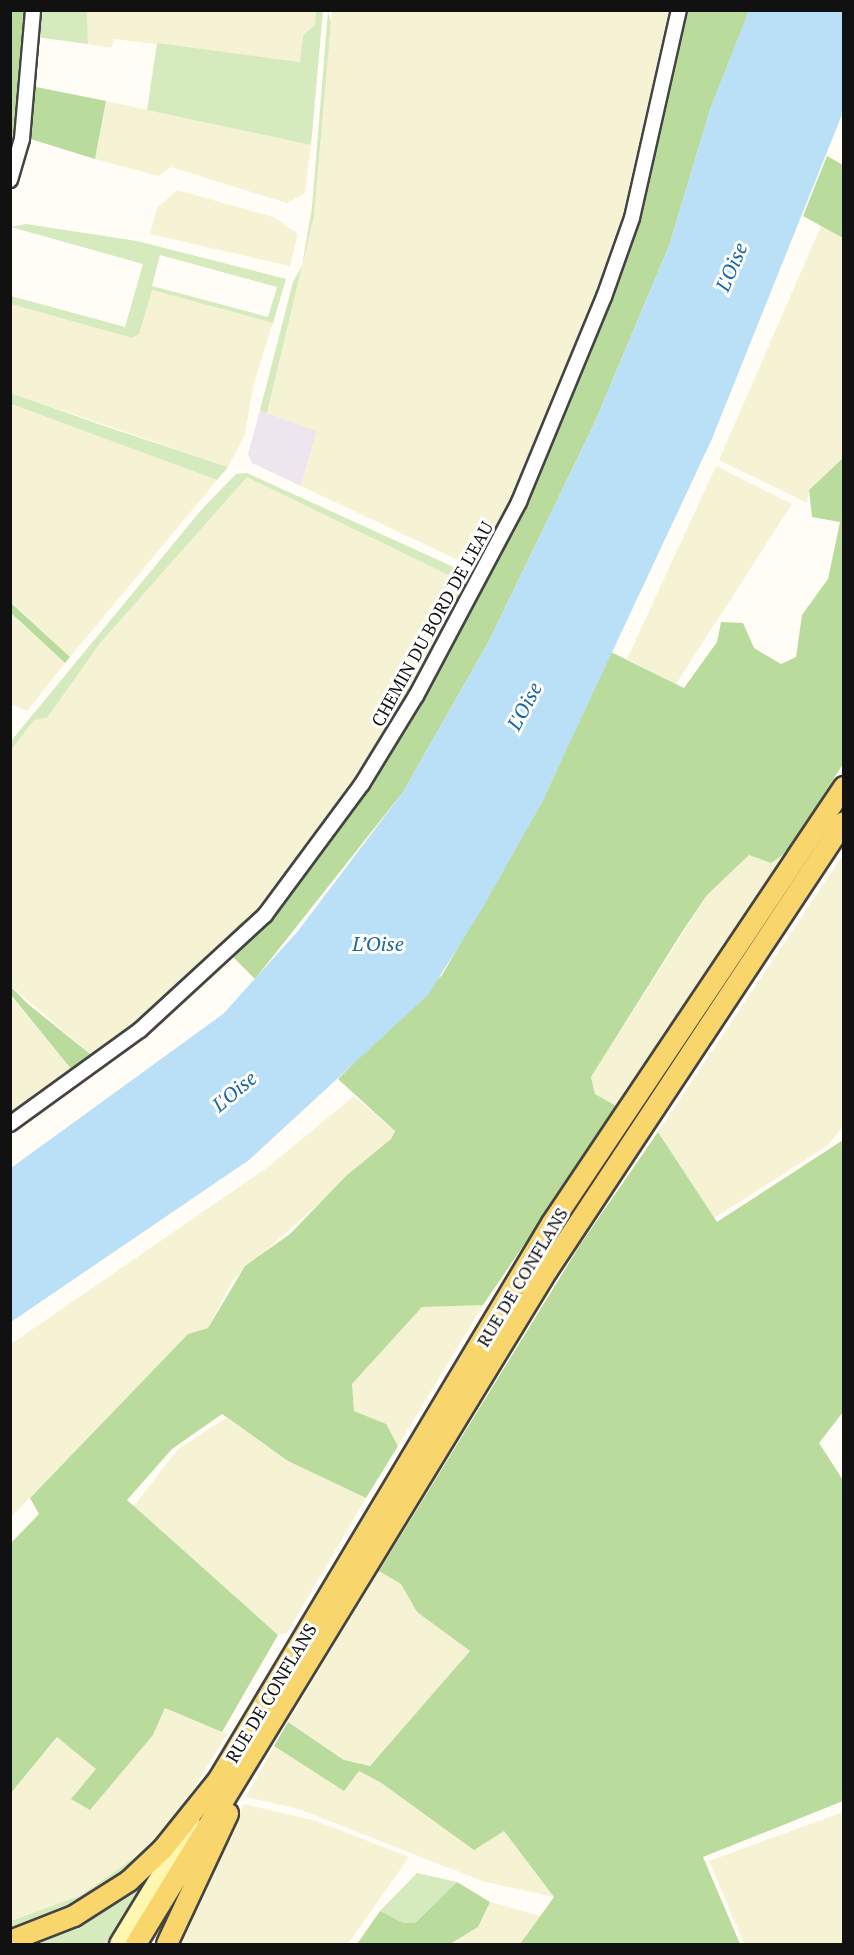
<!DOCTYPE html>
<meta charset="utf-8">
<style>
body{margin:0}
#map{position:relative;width:854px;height:1955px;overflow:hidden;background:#fffdf5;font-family:"PT Serif",serif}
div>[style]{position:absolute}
.industrial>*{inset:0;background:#eee6ef}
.farmland>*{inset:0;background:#f6f3d4}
.green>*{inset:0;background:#d5ebbd}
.forest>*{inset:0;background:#b9dc9c}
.water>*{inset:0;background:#b9e0f7}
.roads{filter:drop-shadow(2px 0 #444) drop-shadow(-2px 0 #444) drop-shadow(0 2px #444) drop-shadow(0 -2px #444)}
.minor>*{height:14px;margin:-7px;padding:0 7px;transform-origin:7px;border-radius:7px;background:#fff}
.secondary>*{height:18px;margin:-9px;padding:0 9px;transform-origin:9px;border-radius:9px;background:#fff6b0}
.primary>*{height:20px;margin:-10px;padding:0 10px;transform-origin:10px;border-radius:10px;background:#f9d66b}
span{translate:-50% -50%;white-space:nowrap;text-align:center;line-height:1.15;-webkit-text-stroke:6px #fff;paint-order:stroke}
.street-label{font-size:18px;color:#111}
.water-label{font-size:20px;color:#1768a6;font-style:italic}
.frame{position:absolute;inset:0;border:12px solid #111;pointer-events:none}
</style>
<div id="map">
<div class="industrial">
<i style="clip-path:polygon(260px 410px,317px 431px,301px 486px,252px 463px,248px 454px)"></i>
</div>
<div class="farmland">
<i style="clip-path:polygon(87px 11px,316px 11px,315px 25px,303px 35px,301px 62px,114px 39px,111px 48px,88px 44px)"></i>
<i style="clip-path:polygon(332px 11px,674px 11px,627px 224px,522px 483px,471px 566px,301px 486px,317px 431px,267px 413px,314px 216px)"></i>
<i style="clip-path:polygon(106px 101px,311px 145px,305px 193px,287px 203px,171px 167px,159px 176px,95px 159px)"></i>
<i style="clip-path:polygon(177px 190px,273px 217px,298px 234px,290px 266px,150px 234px,157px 208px)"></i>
<i style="clip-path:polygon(821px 226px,843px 238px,843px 458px,809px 490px,807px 503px,719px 460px)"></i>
<i style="clip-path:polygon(152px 290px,273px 323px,254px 383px,245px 434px,228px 467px,11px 393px,11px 304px,132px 338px)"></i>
<i style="clip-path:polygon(10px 404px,217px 480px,70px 657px,11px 602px)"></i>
<i style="clip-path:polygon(716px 466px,792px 504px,676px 684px,627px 659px)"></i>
<i style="clip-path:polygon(247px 476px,464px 582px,414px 682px,360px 771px,264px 907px,95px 1058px,11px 986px,11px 750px,34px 720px,47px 718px,101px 642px)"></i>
<i style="clip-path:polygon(10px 613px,65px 663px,27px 711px,11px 704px)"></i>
<i style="clip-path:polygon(787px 852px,618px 1107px,595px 1094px,591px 1077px,707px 895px,749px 854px,758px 859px)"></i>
<i style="clip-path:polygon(843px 855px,843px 1127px,827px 1146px,714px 1218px,658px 1132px)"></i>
<i style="clip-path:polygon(10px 995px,72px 1070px,11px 1115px,10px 1115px)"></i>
<i style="clip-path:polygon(354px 1096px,395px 1131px,391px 1139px,233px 1280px,208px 1328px,188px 1334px,11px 1517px,11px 1344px,268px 1167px)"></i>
<i style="clip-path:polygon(462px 1302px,483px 1305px,398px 1446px,386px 1425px,354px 1411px,352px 1384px,422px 1307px)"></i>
<i style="clip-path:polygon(226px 1418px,288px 1461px,366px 1498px,287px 1633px,278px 1635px,133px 1507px,178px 1449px)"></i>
<i style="clip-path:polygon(379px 1571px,402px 1584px,417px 1612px,470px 1651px,370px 1766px,345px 1760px,288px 1722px)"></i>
<i style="clip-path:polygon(165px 1708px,227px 1734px,183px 1806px,147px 1849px,81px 1895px,11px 1921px,11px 1793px,58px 1737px,96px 1769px,153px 1735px)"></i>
<i style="clip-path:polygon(274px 1746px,344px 1791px,359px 1771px,504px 1831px,554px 1897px,482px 1881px,299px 1809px,246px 1797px)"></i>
<i style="clip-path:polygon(244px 1804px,316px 1821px,409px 1857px,348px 1944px,181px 1944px)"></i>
<i style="clip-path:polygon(843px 1812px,843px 1944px,744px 1944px,709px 1861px)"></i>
<i style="clip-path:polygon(490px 1902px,540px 1916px,520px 1944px,450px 1944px,478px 1927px)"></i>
</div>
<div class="green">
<i style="clip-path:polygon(38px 11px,87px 11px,88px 44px,36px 37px)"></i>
<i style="clip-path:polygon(316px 11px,323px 11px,311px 145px,147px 110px,157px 43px,300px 62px,303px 35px,315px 25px)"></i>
<i style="clip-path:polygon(328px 11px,331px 23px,314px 216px,267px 413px,260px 410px,293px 282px,302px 266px,312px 207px)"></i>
<i style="clip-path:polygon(evenodd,26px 224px,137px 241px,286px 279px,273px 323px,152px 290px,139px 334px,132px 338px,11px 304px,11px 296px,125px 327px,143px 264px,11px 227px,26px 224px,160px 255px,277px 287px,268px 317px,152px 286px,160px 255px)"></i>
<i style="clip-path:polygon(11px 393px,104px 426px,228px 467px,217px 480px,11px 404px)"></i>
<i style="clip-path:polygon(247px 473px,458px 569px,470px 586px,368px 770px,271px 905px,153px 1015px,81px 1071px,11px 1119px,185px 982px,242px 921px,249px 925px,360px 771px,441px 633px,463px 582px,247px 477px,101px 642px,47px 718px,34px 720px,11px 750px,11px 741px,202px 509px,236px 474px)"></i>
<i style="clip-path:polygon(147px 1849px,124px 1874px,79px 1904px,11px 1932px,11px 1921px,81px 1895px)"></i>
<i style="clip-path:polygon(417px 1873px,457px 1882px,415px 1923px,403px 1924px,380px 1911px)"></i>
<i style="clip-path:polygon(133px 1889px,140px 1893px,110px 1944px,26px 1944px)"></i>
</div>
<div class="forest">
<i style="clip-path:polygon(11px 11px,27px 11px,11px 161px)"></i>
<i style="clip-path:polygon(682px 11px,749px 11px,710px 110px,669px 246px,595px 422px,489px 641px,403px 792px,255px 979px,232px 956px,295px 885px,526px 505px,606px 300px)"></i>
<i style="clip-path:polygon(37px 76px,36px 87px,106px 101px,95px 159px,24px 137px,31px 81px)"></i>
<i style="clip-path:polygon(827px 156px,843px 165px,843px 238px,803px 216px)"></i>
<i style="clip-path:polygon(843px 458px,843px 764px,787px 852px,771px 863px,749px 855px,707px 895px,682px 932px,591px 1077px,595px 1094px,618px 1107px,483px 1305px,422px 1307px,352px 1384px,354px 1411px,386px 1424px,398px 1446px,366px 1498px,288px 1461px,222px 1414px,172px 1449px,127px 1500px,278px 1635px,222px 1732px,165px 1708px,153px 1735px,90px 1810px,71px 1799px,96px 1769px,57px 1737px,11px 1793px,11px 1543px,39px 1514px,30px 1498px,188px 1334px,208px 1328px,245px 1266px,290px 1234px,346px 1176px,391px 1139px,395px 1131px,338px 1079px,442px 975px,541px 804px,611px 652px,684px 688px,717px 642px,721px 622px,743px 623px,754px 648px,781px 664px,796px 657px,802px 615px,828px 579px,840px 522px,812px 517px,809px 490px)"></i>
<i style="clip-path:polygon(10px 602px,70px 657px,65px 663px,11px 613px)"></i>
<i style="clip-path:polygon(10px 986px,28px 1004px,95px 1058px,72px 1070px,11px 995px)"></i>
<i style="clip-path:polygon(658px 1132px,717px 1222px,843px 1140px,843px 1412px,819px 1443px,843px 1480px,843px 1801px,703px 1857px,740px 1944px,520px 1944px,554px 1897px,504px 1831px,474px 1850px,380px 1782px,359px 1771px,344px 1791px,274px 1746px,288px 1722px,344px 1760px,370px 1766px,470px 1651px,417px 1612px,401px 1584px,379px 1571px,580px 1245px)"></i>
<i style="clip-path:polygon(457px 1882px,490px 1902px,478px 1927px,450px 1944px,357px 1944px,380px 1911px,403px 1923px,415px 1923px)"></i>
</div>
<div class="water">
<i style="clip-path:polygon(749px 10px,843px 11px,843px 112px,711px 441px,541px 804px,482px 909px,428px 995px,249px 1160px,11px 1322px,11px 1168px,223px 1014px,298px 931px,403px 792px,489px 641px,595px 422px,669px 246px,710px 110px)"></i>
</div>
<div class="roads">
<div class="minor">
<i style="left:10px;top:180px;width:43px;rotate:-73.7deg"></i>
<i style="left:22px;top:139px;width:129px;rotate:-85.1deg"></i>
<i style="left:10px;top:1124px;width:160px;rotate:-35.9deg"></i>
<i style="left:140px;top:1030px;width:170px;rotate:-42.6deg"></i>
<i style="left:265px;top:915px;width:163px;rotate:-53.5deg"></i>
<i style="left:362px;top:784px;width:103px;rotate:-58.5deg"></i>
<i style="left:416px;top:696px;width:220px;rotate:-62deg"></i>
<i style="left:519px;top:502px;width:222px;rotate:-67.5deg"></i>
<i style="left:604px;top:297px;width:84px;rotate:-70.5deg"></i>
<i style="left:632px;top:218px;width:213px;rotate:-77.3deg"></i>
</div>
<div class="secondary">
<i style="left:119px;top:1944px;width:140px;rotate:-58.7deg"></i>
</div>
<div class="primary">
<i style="left:10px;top:1941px;width:69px;rotate:-21.3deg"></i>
<i style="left:74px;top:1916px;width:65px;rotate:-32.5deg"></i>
<i style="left:129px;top:1881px;width:47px;rotate:-43.3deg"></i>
<i style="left:163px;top:1849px;width:90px;rotate:-51.3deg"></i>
<i style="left:219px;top:1779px;width:648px;rotate:-59.08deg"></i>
<i style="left:552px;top:1223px;width:525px;rotate:-56.19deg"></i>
<i style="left:136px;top:1944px;width:789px;rotate:-58.59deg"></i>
<i style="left:547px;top:1271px;width:538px;rotate:-56.52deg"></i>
<i style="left:167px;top:1944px;width:144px;rotate:-64.9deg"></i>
</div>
</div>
<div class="street-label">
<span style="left:432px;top:624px;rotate:-61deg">CHEMIN DU BORD DE L'EAU</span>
<span style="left:522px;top:1277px;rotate:-59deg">RUE DE CONFLANS</span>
<span style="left:271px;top:1693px;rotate:-59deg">RUE DE CONFLANS</span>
</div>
<div class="water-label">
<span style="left:731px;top:267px;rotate:-67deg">L'Oise</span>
<span style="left:524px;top:706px;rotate:-62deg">L'Oise</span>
<span style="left:378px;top:943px">L’Oise</span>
<span style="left:234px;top:1091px;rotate:-40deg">L'Oise</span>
</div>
<div class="frame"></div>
</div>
